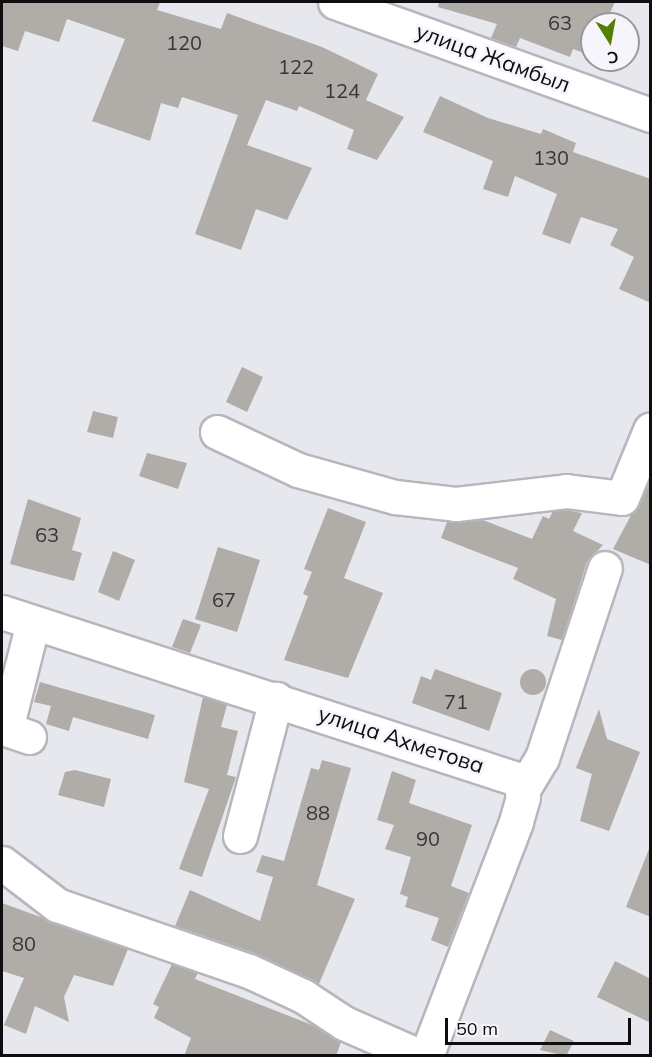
<!DOCTYPE html>
<meta charset="utf-8">
<style>
body{margin:0}
#map{position:relative;width:652px;height:1057px;overflow:hidden;background:#e7e8ee;font-family:Mulish,sans-serif}
div>[style]{position:absolute}
.building>*{inset:0;background:#b0aca7}
.round{border-radius:50%}
.roads{filter:drop-shadow(2px 0 #b6b7bd) drop-shadow(-2px 0 #b6b7bd) drop-shadow(0 2px #b6b7bd) drop-shadow(0 -2px #b6b7bd)}
.minor>*{height:33px;margin:-16.5px;padding:0 16.5px;transform-origin:16.5px;border-radius:16.5px;background:#fff}
span{translate:-50% -50%;white-space:nowrap;text-align:center;line-height:1.15;-webkit-text-stroke:5px #f5f5fb;paint-order:stroke}
.number-label{font-size:20px;color:#363636}
.number-label span{-webkit-text-stroke-width:0}
.street-label{font-size:22px;color:#0e0e10}
.frame{position:absolute;inset:0;border:3px solid #0e0e10;pointer-events:none}
.north{position:absolute;left:580px;top:12px;width:60px;height:60px;box-sizing:border-box;background:#f5f5fb;border:2px solid #99999d;border-radius:50%;rotate:169deg;font-size:16px;font-weight:700;line-height:24px;text-align:center;color:#0e0e10}
.north::after{content:'';display:block;margin:auto;width:21px;height:27px;background:#557f01;clip-path:polygon(50% 0,100% 100%,50% 72%,0 100%)}
.scale{position:absolute;left:445px;top:1018px;width:186px;height:27px;box-sizing:border-box;border:3px solid #0e0e10;border-top:0;padding-left:8px;font-size:18px;line-height:21px;white-space:nowrap;color:#0e0e10;-webkit-text-stroke:4px #f5f5fb;paint-order:stroke}
</style>
<div id="map">
<div class="building">
<i style="clip-path:polygon(2px 2px,160px 2px,157px 10px,221px 29px,227px 13px,322px 47px,378px 74px,366px 100px,404px 117px,377px 160px,347px 149px,354px 130px,299px 106px,297px 111px,266px 100px,247px 145px,312px 168px,287px 220px,256px 209px,241px 250px,195px 234px,238px 115px,182px 97px,178px 108px,161px 103px,150px 141px,92px 121px,125px 39px,67px 19px,59px 42px,25px 31px,18px 51px,2px 46px)"></i>
<i style="clip-path:polygon(439px 2px,615px 2px,605px 24px,592px 24px,592px 56px,573px 49px,570px 57px,520px 38px,516px 47px,491px 38px,497px 24px,438px 7px)"></i>
<i style="clip-path:polygon(440px 96px,488px 118px,541px 134px,543px 129px,576px 143px,573px 152px,651px 179px,651px 303px,619px 289px,634px 257px,610px 245px,618px 229px,581px 217px,570px 244px,542px 234px,557px 194px,515px 176px,508px 197px,483px 189px,493px 161px,423px 132px)"></i>
<i style="clip-path:polygon(242px 367px,263px 377px,247px 412px,226px 402px)"></i>
<i style="clip-path:polygon(93px 411px,118px 417px,113px 438px,87px 432px)"></i>
<i style="clip-path:polygon(147px 453px,187px 463px,178px 489px,139px 476px)"></i>
<i style="clip-path:polygon(651px 478px,651px 565px,613px 549px)"></i>
<i style="clip-path:polygon(28px 499px,81px 518px,72px 550px,82px 553px,74px 581px,10px 564px)"></i>
<i style="clip-path:polygon(328px 508px,366px 522px,344px 578px,383px 593px,348px 678px,284px 660px,308px 596px,303px 594px,312px 572px,304px 569px)"></i>
<i style="clip-path:polygon(566px 510px,582px 513px,573px 531px,603px 545px,587px 562px,562px 640px,547px 636px,556px 599px,513px 579px,518px 568px,441px 538px,447px 522px,483px 520px,532px 539px,543px 516px,549px 519px,553px 511px)"></i>
<i style="clip-path:polygon(218px 547px,260px 560px,237px 632px,195px 619px)"></i>
<i style="clip-path:polygon(113px 551px,135px 560px,119px 601px,98px 592px)"></i>
<i style="clip-path:polygon(183px 619px,201px 625px,190px 653px,172px 647px)"></i>
<i style="clip-path:polygon(435px 669px,502px 693px,489px 731px,412px 703px,421px 676px,431px 680px)"></i>
<i class="round" style="left:520px;top:669px;width:26px;height:26px"></i>
<i style="clip-path:polygon(40px 682px,155px 715px,148px 739px,73px 717px,69px 731px,46px 724px,51px 706px,34px 702px)"></i>
<i style="clip-path:polygon(203px 697px,227px 705px,221px 727px,238px 731px,227px 775px,236px 777px,202px 877px,179px 869px,209px 789px,184px 782px)"></i>
<i style="clip-path:polygon(599px 709px,607px 739px,640px 752px,609px 831px,580px 821px,592px 774px,576px 768px)"></i>
<i style="clip-path:polygon(322px 760px,351px 768px,317px 885px,355px 899px,319px 984px,257px 954px,175px 926px,190px 890px,260px 921px,273px 877px,256px 872px,262px 855px,284px 861px,311px 768px,319px 770px)"></i>
<i style="clip-path:polygon(75px 770px,111px 779px,104px 807px,58px 795px,65px 772px)"></i>
<i style="clip-path:polygon(392px 771px,416px 780px,409px 803px,472px 825px,451px 886px,469px 893px,448px 947px,431px 940px,439px 918px,405px 907px,408px 897px,400px 894px,411px 857px,385px 849px,394px 825px,377px 820px)"></i>
<i style="clip-path:polygon(649px 849px,651px 849px,651px 917px,626px 907px)"></i>
<i style="clip-path:polygon(2px 903px,128px 949px,113px 986px,74px 975px,64px 997px,69px 1022px,35px 1006px,26px 1034px,4px 1025px,24px 978px,2px 971px)"></i>
<i style="clip-path:polygon(615px 961px,651px 979px,651px 1023px,597px 997px)"></i>
<i style="clip-path:polygon(172px 964px,198px 973px,195px 979px,312px 1025px,341px 1042px,336px 1056px,184px 1056px,191px 1038px,154px 1018px,159px 1007px,153px 1004px)"></i>
<i style="clip-path:polygon(550px 1030px,574px 1041px,566px 1056px,540px 1050px)"></i>
</div>
<div class="roads">
<div class="minor">
<i style="left:335px;top:2px;width:335px;rotate:19.7deg"></i>
<i style="left:217px;top:432px;width:89px;rotate:25.1deg"></i>
<i style="left:298px;top:470px;width:101px;rotate:15.6deg"></i>
<i style="left:395px;top:497px;width:61px;rotate:6.5deg"></i>
<i style="left:456px;top:504px;width:111px;rotate:-6.7deg"></i>
<i style="left:566px;top:491px;width:56px;rotate:7.1deg"></i>
<i style="left:622px;top:498px;width:74px;rotate:-67.6deg"></i>
<i style="left:2px;top:612px;width:545px;rotate:17.97deg"></i>
<i style="left:520px;top:780px;width:17px;rotate:80deg"></i>
<i style="left:523px;top:797px;width:26px;rotate:106deg"></i>
<i style="left:516px;top:822px;width:251px;rotate:111deg"></i>
<i style="left:29px;top:737px;width:24px;rotate:-161deg"></i>
<i style="left:6px;top:729px;width:110px;rotate:-75.8deg"></i>
<i style="left:522px;top:791px;width:39px;rotate:-59deg"></i>
<i style="left:542px;top:758px;width:200px;rotate:-71.7deg"></i>
<i style="left:240px;top:836px;width:142px;rotate:-75.3deg"></i>
<i style="left:2px;top:863px;width:69px;rotate:37.4deg"></i>
<i style="left:57px;top:905px;width:203px;rotate:19deg"></i>
<i style="left:249px;top:971px;width:60px;rotate:24.8deg"></i>
<i style="left:303px;top:996px;width:49px;rotate:33.4deg"></i>
<i style="left:344px;top:1023px;width:82px;rotate:23.7deg"></i>
</div>
</div>
<div class="number-label">
<span style="left:560px;top:22px">63</span>
<span style="left:184px;top:42px">120</span>
<span style="left:296px;top:66px">122</span>
<span style="left:342px;top:90px">124</span>
<span style="left:551px;top:157px">130</span>
<span style="left:47px;top:534px">63</span>
<span style="left:224px;top:599px">67</span>
<span style="left:456px;top:701px">71</span>
<span style="left:318px;top:812px">88</span>
<span style="left:428px;top:838px">90</span>
<span style="left:24px;top:943px">80</span>
</div>
<div class="street-label">
<span style="left:493px;top:58px;rotate:20deg">улица Жамбыл</span>
<span style="left:401px;top:740px;rotate:18deg">улица Ахметова</span>
</div>
<div class="frame"></div>
<div class="north">С</div>
<div class="scale">50 m</div>
</div>
